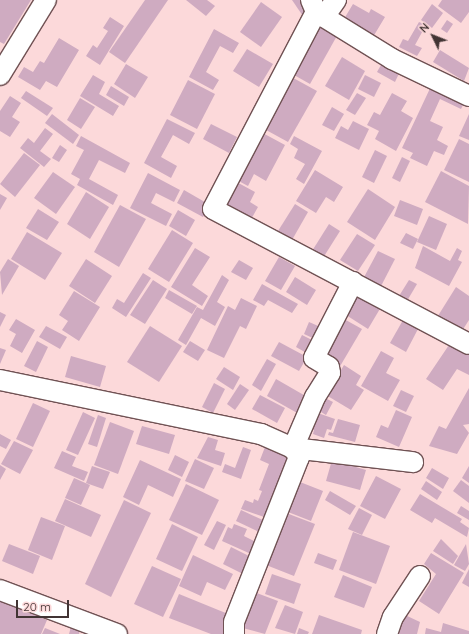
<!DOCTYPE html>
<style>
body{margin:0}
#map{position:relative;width:469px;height:634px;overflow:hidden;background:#fcd9da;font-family:Quicksand,sans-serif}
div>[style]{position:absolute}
.building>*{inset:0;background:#cfabc1}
.roads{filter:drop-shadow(1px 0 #705254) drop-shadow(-1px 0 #705254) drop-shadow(0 1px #705254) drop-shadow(0 -1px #705254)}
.minor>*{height:20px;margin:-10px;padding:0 10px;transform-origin:10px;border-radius:10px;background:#fff}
span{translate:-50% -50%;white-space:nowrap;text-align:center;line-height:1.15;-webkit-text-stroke:4px #fcd9da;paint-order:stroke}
.north{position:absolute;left:413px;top:16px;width:40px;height:40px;-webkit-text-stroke:3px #fcd9da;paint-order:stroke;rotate:313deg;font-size:11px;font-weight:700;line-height:16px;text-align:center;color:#423434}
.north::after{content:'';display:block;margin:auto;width:14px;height:18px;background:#423434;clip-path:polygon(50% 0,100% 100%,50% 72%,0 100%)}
.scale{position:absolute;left:16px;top:600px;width:53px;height:18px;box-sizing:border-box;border:2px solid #423434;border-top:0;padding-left:5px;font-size:12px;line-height:14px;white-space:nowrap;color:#423434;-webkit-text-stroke:3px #fcd9da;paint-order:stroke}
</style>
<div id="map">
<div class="building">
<i style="clip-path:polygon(0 0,31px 0,4px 44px,0 42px)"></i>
<i style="clip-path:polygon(145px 0,168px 0,125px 63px,109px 52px)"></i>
<i style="clip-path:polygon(186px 0,207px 0,215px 6px,206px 16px)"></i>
<i style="clip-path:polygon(292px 0,307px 0,307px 22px)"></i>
<i style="clip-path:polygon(442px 0,469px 0,469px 12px,461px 23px,438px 6px)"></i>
<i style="clip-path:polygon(261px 2px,282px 17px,261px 47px,240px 32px)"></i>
<i style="clip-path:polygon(353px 4px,369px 13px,371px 9px,385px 17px,373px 37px,344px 19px)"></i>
<i style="clip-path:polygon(432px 4px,443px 13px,432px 28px,421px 20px)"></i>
<i style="clip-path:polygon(110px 17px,124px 26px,100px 65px,86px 56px,93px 45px,97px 48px,108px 31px,103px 28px)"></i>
<i style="clip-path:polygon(447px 20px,453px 24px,447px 33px,441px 29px)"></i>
<i style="clip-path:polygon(316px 22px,338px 34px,310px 84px,287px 71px)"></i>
<i style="clip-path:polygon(419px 22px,426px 25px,415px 45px,422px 48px,417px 56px,399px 47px,403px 39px,408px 41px)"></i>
<i style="clip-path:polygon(214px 29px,239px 43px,233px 53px,220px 46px,206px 72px,219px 80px,213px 90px,189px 77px)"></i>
<i style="clip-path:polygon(59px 38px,79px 50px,57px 87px,46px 81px,40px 90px,18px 77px,24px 67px,33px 72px,40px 61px,44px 63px)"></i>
<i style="clip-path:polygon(247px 49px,273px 64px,259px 87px,233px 71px)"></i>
<i style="clip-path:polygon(440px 50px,469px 68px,464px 81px,433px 62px)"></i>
<i style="clip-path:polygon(342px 57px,365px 71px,349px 100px,325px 86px)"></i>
<i style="clip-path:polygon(385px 58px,402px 67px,395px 82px,377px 72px)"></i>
<i style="clip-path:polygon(126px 64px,148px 77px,135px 98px,114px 84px)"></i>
<i style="clip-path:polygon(286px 74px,317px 91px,288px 142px,257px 125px)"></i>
<i style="clip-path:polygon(93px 75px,105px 82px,99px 94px,119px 106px,113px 116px,80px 96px)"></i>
<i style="clip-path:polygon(365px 75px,381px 83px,374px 97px,358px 89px)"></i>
<i style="clip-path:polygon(188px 80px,215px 94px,197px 129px,170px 115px)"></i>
<i style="clip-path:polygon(433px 82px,466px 99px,461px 109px,440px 99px,430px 121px,443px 127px,437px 140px,448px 146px,444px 155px,434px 151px,427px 166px,410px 158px,413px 153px,402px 148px)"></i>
<i style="clip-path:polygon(111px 86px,129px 97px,124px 106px,106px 95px)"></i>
<i style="clip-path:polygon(26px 91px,53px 108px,47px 116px,21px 98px)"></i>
<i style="clip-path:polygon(357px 93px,366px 98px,355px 115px,346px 110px)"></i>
<i style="clip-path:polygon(392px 93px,407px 101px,401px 111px,413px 118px,396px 151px,375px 139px,379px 131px,367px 125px,374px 112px,380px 115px)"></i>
<i style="clip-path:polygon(10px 96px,21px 103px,12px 117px,20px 122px,10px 137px,0 131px,0 111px)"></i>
<i style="clip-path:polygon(80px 98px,95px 107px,81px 129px,67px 120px)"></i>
<i style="clip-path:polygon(332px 107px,344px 114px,334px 131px,322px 125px)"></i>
<i style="clip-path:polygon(52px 114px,79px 135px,73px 144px,45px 123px)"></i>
<i style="clip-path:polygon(469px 114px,469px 140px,459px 136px)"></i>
<i style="clip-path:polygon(167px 119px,195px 133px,189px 144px,173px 135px,161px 157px,177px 166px,171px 178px,144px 163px)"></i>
<i style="clip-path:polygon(353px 121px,369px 129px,359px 150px,335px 138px,341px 126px,348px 130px)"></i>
<i style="clip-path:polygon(211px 124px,237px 137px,229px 153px,203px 139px)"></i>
<i style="clip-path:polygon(45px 128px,53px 134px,40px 151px,51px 159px,44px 167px,20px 148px,28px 138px,34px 143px)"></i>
<i style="clip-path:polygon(259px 131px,285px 145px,266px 181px,254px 174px,248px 186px,233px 178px)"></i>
<i style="clip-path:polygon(81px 136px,130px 163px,125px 173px,99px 160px,89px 179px,118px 195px,113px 205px,77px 185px,80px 179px,71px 174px,84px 150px,76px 146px)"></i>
<i style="clip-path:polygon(294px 136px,322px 151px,304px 184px,296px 179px,305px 164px,294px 158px,298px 149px,290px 144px)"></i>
<i style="clip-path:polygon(459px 139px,469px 144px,469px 182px,444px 170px)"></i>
<i style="clip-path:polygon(60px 145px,67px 150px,59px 162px,52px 158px)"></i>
<i style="clip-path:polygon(375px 150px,387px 156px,374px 183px,362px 177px)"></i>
<i style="clip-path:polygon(24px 153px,40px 165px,15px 197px,0 184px)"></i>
<i style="clip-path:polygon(402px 157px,410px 161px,400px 182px,392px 178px)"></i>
<i style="clip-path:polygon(315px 170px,343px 187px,334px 202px,326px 197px,316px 213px,296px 201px)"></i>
<i style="clip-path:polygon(441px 171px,469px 186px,468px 224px,425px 202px)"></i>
<i style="clip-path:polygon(53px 172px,75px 187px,56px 214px,34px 198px)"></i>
<i style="clip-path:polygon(148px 173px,180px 190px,174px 202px,156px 193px,151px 203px,172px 214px,166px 226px,130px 208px)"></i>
<i style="clip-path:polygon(231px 179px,255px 192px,250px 202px,258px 207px,249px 223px,217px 205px)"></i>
<i style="clip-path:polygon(368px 189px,395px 207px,375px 240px,347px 222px)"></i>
<i style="clip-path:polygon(184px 190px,210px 205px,203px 217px,177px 203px)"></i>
<i style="clip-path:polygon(86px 192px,109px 207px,90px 239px,67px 224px)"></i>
<i style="clip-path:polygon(0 194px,7px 198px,0 210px)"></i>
<i style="clip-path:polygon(400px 200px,423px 209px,417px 225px,394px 216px)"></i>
<i style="clip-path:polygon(295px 204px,308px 212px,292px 240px,278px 231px)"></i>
<i style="clip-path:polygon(120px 205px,146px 219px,119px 267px,94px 252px)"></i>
<i style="clip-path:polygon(38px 209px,59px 222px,47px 240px,26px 228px)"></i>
<i style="clip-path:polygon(178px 210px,195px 220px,186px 236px,169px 226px)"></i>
<i style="clip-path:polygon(429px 216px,447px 224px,436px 250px,417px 242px)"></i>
<i style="clip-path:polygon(329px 224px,340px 231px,323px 258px,312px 251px)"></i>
<i style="clip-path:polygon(172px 230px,193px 243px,169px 282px,148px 269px)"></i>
<i style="clip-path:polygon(27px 232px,62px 253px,45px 280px,11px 259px)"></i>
<i style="clip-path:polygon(406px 233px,418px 239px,413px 249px,400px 243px)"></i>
<i style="clip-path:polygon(357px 234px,375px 245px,358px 271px,340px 260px)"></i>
<i style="clip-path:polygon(423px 246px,450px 261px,457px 248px,462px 251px,458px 260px,462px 262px,449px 286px,415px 268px)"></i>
<i style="clip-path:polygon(195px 248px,210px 257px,192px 285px,208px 296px,202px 306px,171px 287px)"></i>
<i style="clip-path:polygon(378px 251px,395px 259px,379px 290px,362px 281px)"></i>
<i style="clip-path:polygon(279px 257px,295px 266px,281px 290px,265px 281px)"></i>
<i style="clip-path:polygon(8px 259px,19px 266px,2px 295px,0 272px)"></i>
<i style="clip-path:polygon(86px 259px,112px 276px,95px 303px,69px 286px)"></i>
<i style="clip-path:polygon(239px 260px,253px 268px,246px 280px,231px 272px)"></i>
<i style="clip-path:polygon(143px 273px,151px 278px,126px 317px,112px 308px,117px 299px,124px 303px)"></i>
<i style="clip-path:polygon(222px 275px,229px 280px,217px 302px,225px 307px,215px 326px,201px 318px,186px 345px,178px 340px,197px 307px,203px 310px)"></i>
<i style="clip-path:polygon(295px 277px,316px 290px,307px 305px,286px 292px)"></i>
<i style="clip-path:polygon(153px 280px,167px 289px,145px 324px,130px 315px)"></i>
<i style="clip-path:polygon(409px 280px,417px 284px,407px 301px,399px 296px)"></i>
<i style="clip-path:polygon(262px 284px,298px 304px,292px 313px,268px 300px,264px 306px,253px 300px)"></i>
<i style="clip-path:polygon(456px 287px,469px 296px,469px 320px,460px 334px,436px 319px)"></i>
<i style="clip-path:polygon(362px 289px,384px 302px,368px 329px,346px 315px)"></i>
<i style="clip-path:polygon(169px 290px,197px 306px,192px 314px,165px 298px)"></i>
<i style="clip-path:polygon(74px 291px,100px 307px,79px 341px,62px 330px,68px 321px,59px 315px)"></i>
<i style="clip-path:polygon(241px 298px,257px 306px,246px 329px,240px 326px,224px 358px,207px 350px,228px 306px,235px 310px)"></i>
<i style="clip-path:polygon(0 312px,6px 315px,0 327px)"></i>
<i style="clip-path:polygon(16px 319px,35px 330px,22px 353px,10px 346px,16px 334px,9px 330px)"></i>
<i style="clip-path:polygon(344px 319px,362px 329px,339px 368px,322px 358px)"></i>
<i style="clip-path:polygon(403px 320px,418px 329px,406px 352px,390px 343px)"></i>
<i style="clip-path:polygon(309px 322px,325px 329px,319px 341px,304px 334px)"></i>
<i style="clip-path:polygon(46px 326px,67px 337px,60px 349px,39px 337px)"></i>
<i style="clip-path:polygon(150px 326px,182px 346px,159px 382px,127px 362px)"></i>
<i style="clip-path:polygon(302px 335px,316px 342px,310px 355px,296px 347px)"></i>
<i style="clip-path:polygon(37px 341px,48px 347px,36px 372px,24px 366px)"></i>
<i style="clip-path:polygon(190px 341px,205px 350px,198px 361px,183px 352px)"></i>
<i style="clip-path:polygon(279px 342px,307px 357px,299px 371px,271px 356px)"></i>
<i style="clip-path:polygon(451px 342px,469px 354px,469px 375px,457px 369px,443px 390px,426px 379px)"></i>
<i style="clip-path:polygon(0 348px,6px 350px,0 364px)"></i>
<i style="clip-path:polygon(381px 351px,394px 358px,386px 373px,400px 380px,388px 401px,361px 386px)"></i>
<i style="clip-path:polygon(71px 356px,106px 366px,100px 387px,65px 377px)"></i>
<i style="clip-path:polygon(267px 359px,276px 364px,261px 391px,252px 385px)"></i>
<i style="clip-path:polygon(344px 365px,361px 376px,356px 385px,364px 390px,351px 410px,326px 395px)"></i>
<i style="clip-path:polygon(224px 367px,240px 377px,233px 390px,216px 379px)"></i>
<i style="clip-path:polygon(276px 379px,309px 398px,299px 414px,267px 396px)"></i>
<i style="clip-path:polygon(214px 383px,225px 389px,213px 413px,202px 407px)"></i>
<i style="clip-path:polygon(240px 384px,249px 390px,235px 410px,227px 404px)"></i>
<i style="clip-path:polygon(469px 388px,469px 424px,463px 425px,469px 433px,457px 454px,429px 446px,439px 426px,446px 429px)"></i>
<i style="clip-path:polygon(401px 390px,414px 396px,406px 412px,393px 406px)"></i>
<i style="clip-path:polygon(260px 395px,285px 408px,277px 423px,252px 409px)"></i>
<i style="clip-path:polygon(323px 397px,333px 402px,326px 415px,316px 409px)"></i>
<i style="clip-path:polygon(33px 403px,50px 411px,33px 447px,16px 439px)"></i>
<i style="clip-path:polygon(396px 410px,412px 417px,399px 447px,376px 437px,381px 425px,388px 428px)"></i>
<i style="clip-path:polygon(312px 411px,335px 419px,331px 430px,327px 429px,324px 438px,313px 434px,314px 430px,307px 427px)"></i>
<i style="clip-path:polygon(83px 412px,95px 418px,78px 455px,66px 450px)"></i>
<i style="clip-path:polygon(98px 415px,106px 418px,97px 447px,88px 444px)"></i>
<i style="clip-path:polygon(338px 419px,360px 425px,355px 442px,328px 435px,329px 432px,333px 433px)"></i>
<i style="clip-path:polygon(110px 422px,134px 431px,118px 474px,94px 465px)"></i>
<i style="clip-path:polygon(142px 426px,175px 435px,169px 454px,136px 444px)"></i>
<i style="clip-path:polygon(0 434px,11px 440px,6px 449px,0 446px)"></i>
<i style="clip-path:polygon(208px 437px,218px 440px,215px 450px,225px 453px,221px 466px,197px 458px)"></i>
<i style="clip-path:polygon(14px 441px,33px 450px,20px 474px,1px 464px)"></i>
<i style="clip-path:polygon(243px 447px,251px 450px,241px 479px,222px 472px,225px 464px,235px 468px)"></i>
<i style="clip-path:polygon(265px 447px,290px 456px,267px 518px,241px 509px,245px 500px,253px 503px,254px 499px,258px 501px,262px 491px,259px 490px,269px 464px,260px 460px)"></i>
<i style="clip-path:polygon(62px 451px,76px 457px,72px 466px,88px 472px,84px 481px,54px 468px)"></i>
<i style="clip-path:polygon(175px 455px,189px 462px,182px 477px,168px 470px)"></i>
<i style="clip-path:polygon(195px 459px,214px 468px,204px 489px,185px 481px)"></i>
<i style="clip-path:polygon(140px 460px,181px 479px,173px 497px,148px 485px,139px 505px,123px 497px)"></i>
<i style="clip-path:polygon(332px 460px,366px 470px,360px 490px,326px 481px)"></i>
<i style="clip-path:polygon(0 465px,6px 469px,0 480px)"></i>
<i style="clip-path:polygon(92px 466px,110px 472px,103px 489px,86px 483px)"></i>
<i style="clip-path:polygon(469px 466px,469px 483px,462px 478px)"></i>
<i style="clip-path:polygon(432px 468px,449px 478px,443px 489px,426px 478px)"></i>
<i style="clip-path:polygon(376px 476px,401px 489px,385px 519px,360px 506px)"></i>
<i style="clip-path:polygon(74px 478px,90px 485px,81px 505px,65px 498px)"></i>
<i style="clip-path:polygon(461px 480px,469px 486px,469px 503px,453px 491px)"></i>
<i style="clip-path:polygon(426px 481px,442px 492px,437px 500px,421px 489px)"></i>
<i style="clip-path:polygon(300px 482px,323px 491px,311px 521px,288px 512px)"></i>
<i style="clip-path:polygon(186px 484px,219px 500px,202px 535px,169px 520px)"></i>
<i style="clip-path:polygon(330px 491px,356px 506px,350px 515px,325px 500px)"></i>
<i style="clip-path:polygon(420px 494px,462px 519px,460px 522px,469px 528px,467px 537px,435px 518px,432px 523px,410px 510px)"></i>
<i style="clip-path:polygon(65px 499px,101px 515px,91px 537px,55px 521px)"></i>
<i style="clip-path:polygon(124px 500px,151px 513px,111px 597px,85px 584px)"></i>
<i style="clip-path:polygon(461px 506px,469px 511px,469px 520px,457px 513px)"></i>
<i style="clip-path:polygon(359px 508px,372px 515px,362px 535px,348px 529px)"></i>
<i style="clip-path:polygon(241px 510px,265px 521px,259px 532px,236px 521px)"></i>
<i style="clip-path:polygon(281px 511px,315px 524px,294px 576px,261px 563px)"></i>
<i style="clip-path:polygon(41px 517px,65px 526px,52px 560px,28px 550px)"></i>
<i style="clip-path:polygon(217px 521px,226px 525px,214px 550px,204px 545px)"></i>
<i style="clip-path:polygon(172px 524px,198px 537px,182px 571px,156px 559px)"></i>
<i style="clip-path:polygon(234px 524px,247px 529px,244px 536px,256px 542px,251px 554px,222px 541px,228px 527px,232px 529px)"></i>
<i style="clip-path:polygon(353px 532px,390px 546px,376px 584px,339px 570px)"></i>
<i style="clip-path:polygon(441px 539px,458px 556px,453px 564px,433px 551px)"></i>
<i style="clip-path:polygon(9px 544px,40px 556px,33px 574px,2px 561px)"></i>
<i style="clip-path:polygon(466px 544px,469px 564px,465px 571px,454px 565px)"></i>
<i style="clip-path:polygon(231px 547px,251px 557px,243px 574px,223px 564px)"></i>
<i style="clip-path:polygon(318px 553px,337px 560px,333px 570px,314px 563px)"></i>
<i style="clip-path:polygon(431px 553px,464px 573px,439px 614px,419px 601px,436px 574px,424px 564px)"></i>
<i style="clip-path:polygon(193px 555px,233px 574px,225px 590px,207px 582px,201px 596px,179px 586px)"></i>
<i style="clip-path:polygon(152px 566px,181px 579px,163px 617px,134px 604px)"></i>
<i style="clip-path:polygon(469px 569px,469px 587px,462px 583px)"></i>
<i style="clip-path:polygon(272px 574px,301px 584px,294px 604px,265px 594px)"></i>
<i style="clip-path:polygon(343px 575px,372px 587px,364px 608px,334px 597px)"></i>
<i style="clip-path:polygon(254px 592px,278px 601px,265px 634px,239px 627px)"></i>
<i style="clip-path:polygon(179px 594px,233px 616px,226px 634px,211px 634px,169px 618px)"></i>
<i style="clip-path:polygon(0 600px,47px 620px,41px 634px,0 634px)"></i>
<i style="clip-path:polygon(285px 605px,303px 612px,295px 634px,275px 628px)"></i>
<i style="clip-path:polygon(319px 615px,362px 630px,361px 634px,312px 634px)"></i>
<i style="clip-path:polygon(405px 615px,420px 622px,417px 634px,397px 634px)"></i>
<i style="clip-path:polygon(72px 623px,81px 625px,79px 634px,69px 634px)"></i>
<i style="clip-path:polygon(443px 623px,469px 631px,469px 634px,425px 634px,426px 628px,441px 632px)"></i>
<i style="clip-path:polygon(45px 628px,60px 634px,42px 634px)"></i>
<i style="clip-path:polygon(299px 628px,309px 632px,308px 634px,297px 634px)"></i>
</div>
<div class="roads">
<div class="minor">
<i style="left:311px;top:0;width:13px;rotate:67deg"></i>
<i style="left:316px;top:12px;width:89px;rotate:31.7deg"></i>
<i style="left:392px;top:59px;width:85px;rotate:25.7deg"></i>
<i style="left:316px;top:12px;width:222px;rotate:117.6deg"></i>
<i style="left:213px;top:209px;width:289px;rotate:27.8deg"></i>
<i style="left:324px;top:17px;width:21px;rotate:-55deg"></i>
<i style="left:0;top:75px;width:88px;rotate:-58.5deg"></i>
<i style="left:353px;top:282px;width:85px;rotate:117.2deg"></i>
<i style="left:314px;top:358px;width:17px;rotate:31deg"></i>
<i style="left:329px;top:367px;width:6px;rotate:81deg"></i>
<i style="left:330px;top:373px;width:28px;rotate:122deg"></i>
<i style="left:315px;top:397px;width:56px;rotate:113.3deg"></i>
<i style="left:293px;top:448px;width:121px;rotate:6.7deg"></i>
<i style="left:0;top:380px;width:267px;rotate:11.7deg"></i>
<i style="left:261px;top:434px;width:35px;rotate:24deg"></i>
<i style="left:293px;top:448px;width:11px;rotate:56deg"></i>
<i style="left:299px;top:457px;width:177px;rotate:111.5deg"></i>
<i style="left:234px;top:622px;width:12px;rotate:90deg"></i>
<i style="left:0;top:590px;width:125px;rotate:20.6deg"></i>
<i style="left:387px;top:634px;width:18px;rotate:-71deg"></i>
<i style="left:393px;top:617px;width:49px;rotate:-56.6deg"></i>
</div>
</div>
<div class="north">N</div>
<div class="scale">20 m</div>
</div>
